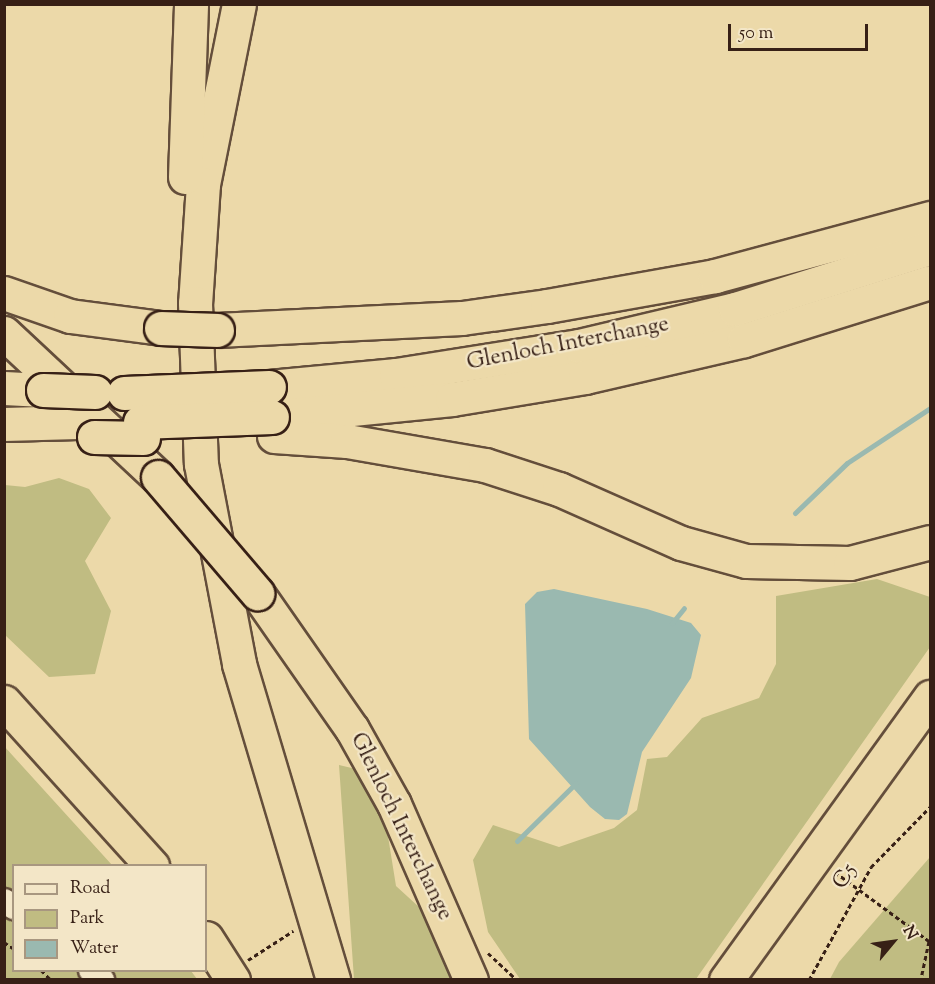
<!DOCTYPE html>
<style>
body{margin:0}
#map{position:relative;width:935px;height:984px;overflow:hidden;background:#ecd9a9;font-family:"Sorts Mill Goudy",serif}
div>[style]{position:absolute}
.green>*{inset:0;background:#c0bc82}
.water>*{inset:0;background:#9ab9b0}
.stream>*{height:5px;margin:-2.5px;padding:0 2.5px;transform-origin:2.5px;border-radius:2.5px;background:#9ab9b0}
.path>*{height:3px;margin-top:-1.5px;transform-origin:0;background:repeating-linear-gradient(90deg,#372016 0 4.5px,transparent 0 7.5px)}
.roads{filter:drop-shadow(2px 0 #644e3b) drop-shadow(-2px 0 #644e3b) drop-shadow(0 2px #644e3b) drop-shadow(0 -2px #644e3b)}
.tertiary>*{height:24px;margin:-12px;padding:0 12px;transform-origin:12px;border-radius:12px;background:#f3e6c7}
.motorway>*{height:33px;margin:-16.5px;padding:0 16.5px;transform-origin:16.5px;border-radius:16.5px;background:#ecd9a9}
.bridges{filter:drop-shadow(2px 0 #372016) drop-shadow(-2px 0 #372016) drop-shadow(0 2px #372016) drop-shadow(0 -2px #372016)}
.motorway-bridge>*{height:33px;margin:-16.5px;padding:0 16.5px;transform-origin:16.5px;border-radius:16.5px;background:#ecd9a9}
span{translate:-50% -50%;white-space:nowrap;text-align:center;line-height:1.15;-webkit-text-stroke:4.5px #f3e6c7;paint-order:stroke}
.street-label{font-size:22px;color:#372016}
.frame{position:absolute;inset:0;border:6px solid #372016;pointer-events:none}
.legend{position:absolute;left:12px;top:864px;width:195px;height:108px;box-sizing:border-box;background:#f3e6c7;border:2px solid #a89780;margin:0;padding:8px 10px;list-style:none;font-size:18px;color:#372016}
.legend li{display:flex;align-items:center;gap:12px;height:30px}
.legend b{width:30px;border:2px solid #a89780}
.north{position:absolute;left:863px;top:912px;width:60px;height:60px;-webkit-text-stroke:4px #f3e6c7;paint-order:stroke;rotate:61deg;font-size:16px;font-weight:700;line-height:24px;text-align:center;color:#372016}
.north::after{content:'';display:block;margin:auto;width:21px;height:27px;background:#372016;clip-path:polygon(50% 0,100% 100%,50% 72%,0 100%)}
.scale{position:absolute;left:728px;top:24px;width:140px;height:27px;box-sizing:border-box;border:3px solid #372016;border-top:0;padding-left:8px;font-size:18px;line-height:21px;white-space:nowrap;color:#372016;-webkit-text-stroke:4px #f3e6c7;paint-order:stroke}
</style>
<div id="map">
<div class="green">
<i style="clip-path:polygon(59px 478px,89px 489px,111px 518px,85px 561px,111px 611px,95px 674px,49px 677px,5px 635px,5px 485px,25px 487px)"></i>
<i style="clip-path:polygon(877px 579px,930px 597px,930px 647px,696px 979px,520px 979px,488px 932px,473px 860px,493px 825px,559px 847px,614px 828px,637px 810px,647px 759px,667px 757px,702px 718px,759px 698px,776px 664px,776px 596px)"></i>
<i style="clip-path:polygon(4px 746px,112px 865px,14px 866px,14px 970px,191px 971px,197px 979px,5px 979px)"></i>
<i style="clip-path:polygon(339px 765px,360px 770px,387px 830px,396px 886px,419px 907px,452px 979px,354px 979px)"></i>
<i style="clip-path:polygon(930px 857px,930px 979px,830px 979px,839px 962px)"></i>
</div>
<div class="water">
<i style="clip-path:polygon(554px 589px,647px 609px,691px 623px,701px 635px,691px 678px,642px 752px,627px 814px,619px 820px,605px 819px,590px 807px,529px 739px,525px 604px,537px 592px)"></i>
</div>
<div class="stream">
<i style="left:795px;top:513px;width:72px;rotate:-43.9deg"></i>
<i style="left:847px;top:463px;width:100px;rotate:-33.5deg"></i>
<i style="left:672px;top:623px;width:19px;rotate:-51deg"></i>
<i style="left:517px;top:841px;width:83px;rotate:-44.5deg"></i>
</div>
<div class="path">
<i style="left:835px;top:872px;width:117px;rotate:36.3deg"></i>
<i style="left:929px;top:941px;width:40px;rotate:102deg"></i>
<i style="left:4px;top:942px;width:12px;rotate:35deg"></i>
<i style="left:488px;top:953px;width:40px;rotate:43deg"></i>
<i style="left:248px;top:960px;width:54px;rotate:-32.8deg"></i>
<i style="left:41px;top:970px;width:14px;rotate:45deg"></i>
<i style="left:809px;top:980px;width:129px;rotate:-61.2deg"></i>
<i style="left:871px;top:867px;width:84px;rotate:-45.5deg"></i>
</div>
<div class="roads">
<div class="tertiary">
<i style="left:4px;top:901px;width:12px;rotate:31deg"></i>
<i style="left:91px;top:970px;width:15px;rotate:42deg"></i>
</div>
<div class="motorway">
<i style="left:239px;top:4px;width:184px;rotate:101.3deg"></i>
<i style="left:203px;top:184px;width:119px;rotate:93.8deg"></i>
<i style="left:195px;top:303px;width:161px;rotate:87.9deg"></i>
<i style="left:201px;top:464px;width:204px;rotate:79.2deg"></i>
<i style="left:239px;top:664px;width:330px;rotate:73.4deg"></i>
<i style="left:185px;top:177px;width:173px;rotate:-88deg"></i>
<i style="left:4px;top:293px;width:70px;rotate:19.2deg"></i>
<i style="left:70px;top:316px;width:92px;rotate:7.5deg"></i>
<i style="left:217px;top:330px;width:245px;rotate:-2.8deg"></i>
<i style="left:462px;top:318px;width:86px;rotate:-8deg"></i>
<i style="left:547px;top:306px;width:171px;rotate:-10.1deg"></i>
<i style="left:715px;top:276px;width:223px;rotate:-15.1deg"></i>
<i style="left:4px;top:333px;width:211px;rotate:43.1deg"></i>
<i style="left:269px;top:387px;width:128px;rotate:-5.4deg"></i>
<i style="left:396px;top:375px;width:185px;rotate:-9deg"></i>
<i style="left:579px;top:346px;width:160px;rotate:-13.3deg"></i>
<i style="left:735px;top:309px;width:204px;rotate:-17.4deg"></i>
<i style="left:4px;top:388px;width:39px;rotate:3deg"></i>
<i style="left:272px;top:417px;width:181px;rotate:-5.7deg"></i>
<i style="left:452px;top:399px;width:135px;rotate:-9.4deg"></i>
<i style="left:585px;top:377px;width:163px;rotate:-13.1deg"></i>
<i style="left:744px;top:340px;width:195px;rotate:-17.3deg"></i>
<i style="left:4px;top:424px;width:74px;rotate:-1.5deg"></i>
<i style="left:274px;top:436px;width:73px;rotate:3.9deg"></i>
<i style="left:347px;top:441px;width:140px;rotate:9.9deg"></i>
<i style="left:485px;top:465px;width:78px;rotate:18deg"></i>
<i style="left:559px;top:489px;width:133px;rotate:23.9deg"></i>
<i style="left:681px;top:543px;width:67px;rotate:15.5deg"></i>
<i style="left:746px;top:561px;width:104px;rotate:1.1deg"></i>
<i style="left:850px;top:563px;width:83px;rotate:-14.7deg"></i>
<i style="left:257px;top:593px;width:166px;rotate:55.1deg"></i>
<i style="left:352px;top:729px;width:86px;rotate:60.8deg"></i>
<i style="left:394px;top:804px;width:192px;rotate:66.4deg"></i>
<i style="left:4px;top:702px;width:221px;rotate:47.9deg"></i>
<i style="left:206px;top:938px;width:50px;rotate:57.3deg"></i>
<i style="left:726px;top:980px;width:349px;rotate:-54.2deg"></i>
</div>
</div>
<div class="bridges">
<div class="motorway-bridge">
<i style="left:161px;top:328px;width:56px;rotate:2deg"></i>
<i style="left:43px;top:390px;width:52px;rotate:2.2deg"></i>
<i style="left:124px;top:393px;width:145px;rotate:-2.4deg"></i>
<i style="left:140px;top:422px;width:132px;rotate:-2.2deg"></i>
<i style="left:94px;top:437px;width:49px;rotate:1.2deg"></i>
<i style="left:158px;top:477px;width:153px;rotate:49.5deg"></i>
</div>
</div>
<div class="street-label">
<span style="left:568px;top:345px;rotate:-11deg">Glenloch Interchange</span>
<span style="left:400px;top:827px;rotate:64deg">Glenloch Interchange</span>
<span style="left:846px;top:877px;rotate:-59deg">C5</span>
</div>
<div class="frame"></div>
<ul class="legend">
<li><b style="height:8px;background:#f3e6c7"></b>Road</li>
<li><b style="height:16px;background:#c0bc82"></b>Park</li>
<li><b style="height:16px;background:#9ab9b0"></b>Water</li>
</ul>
<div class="north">N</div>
<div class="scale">50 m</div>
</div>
